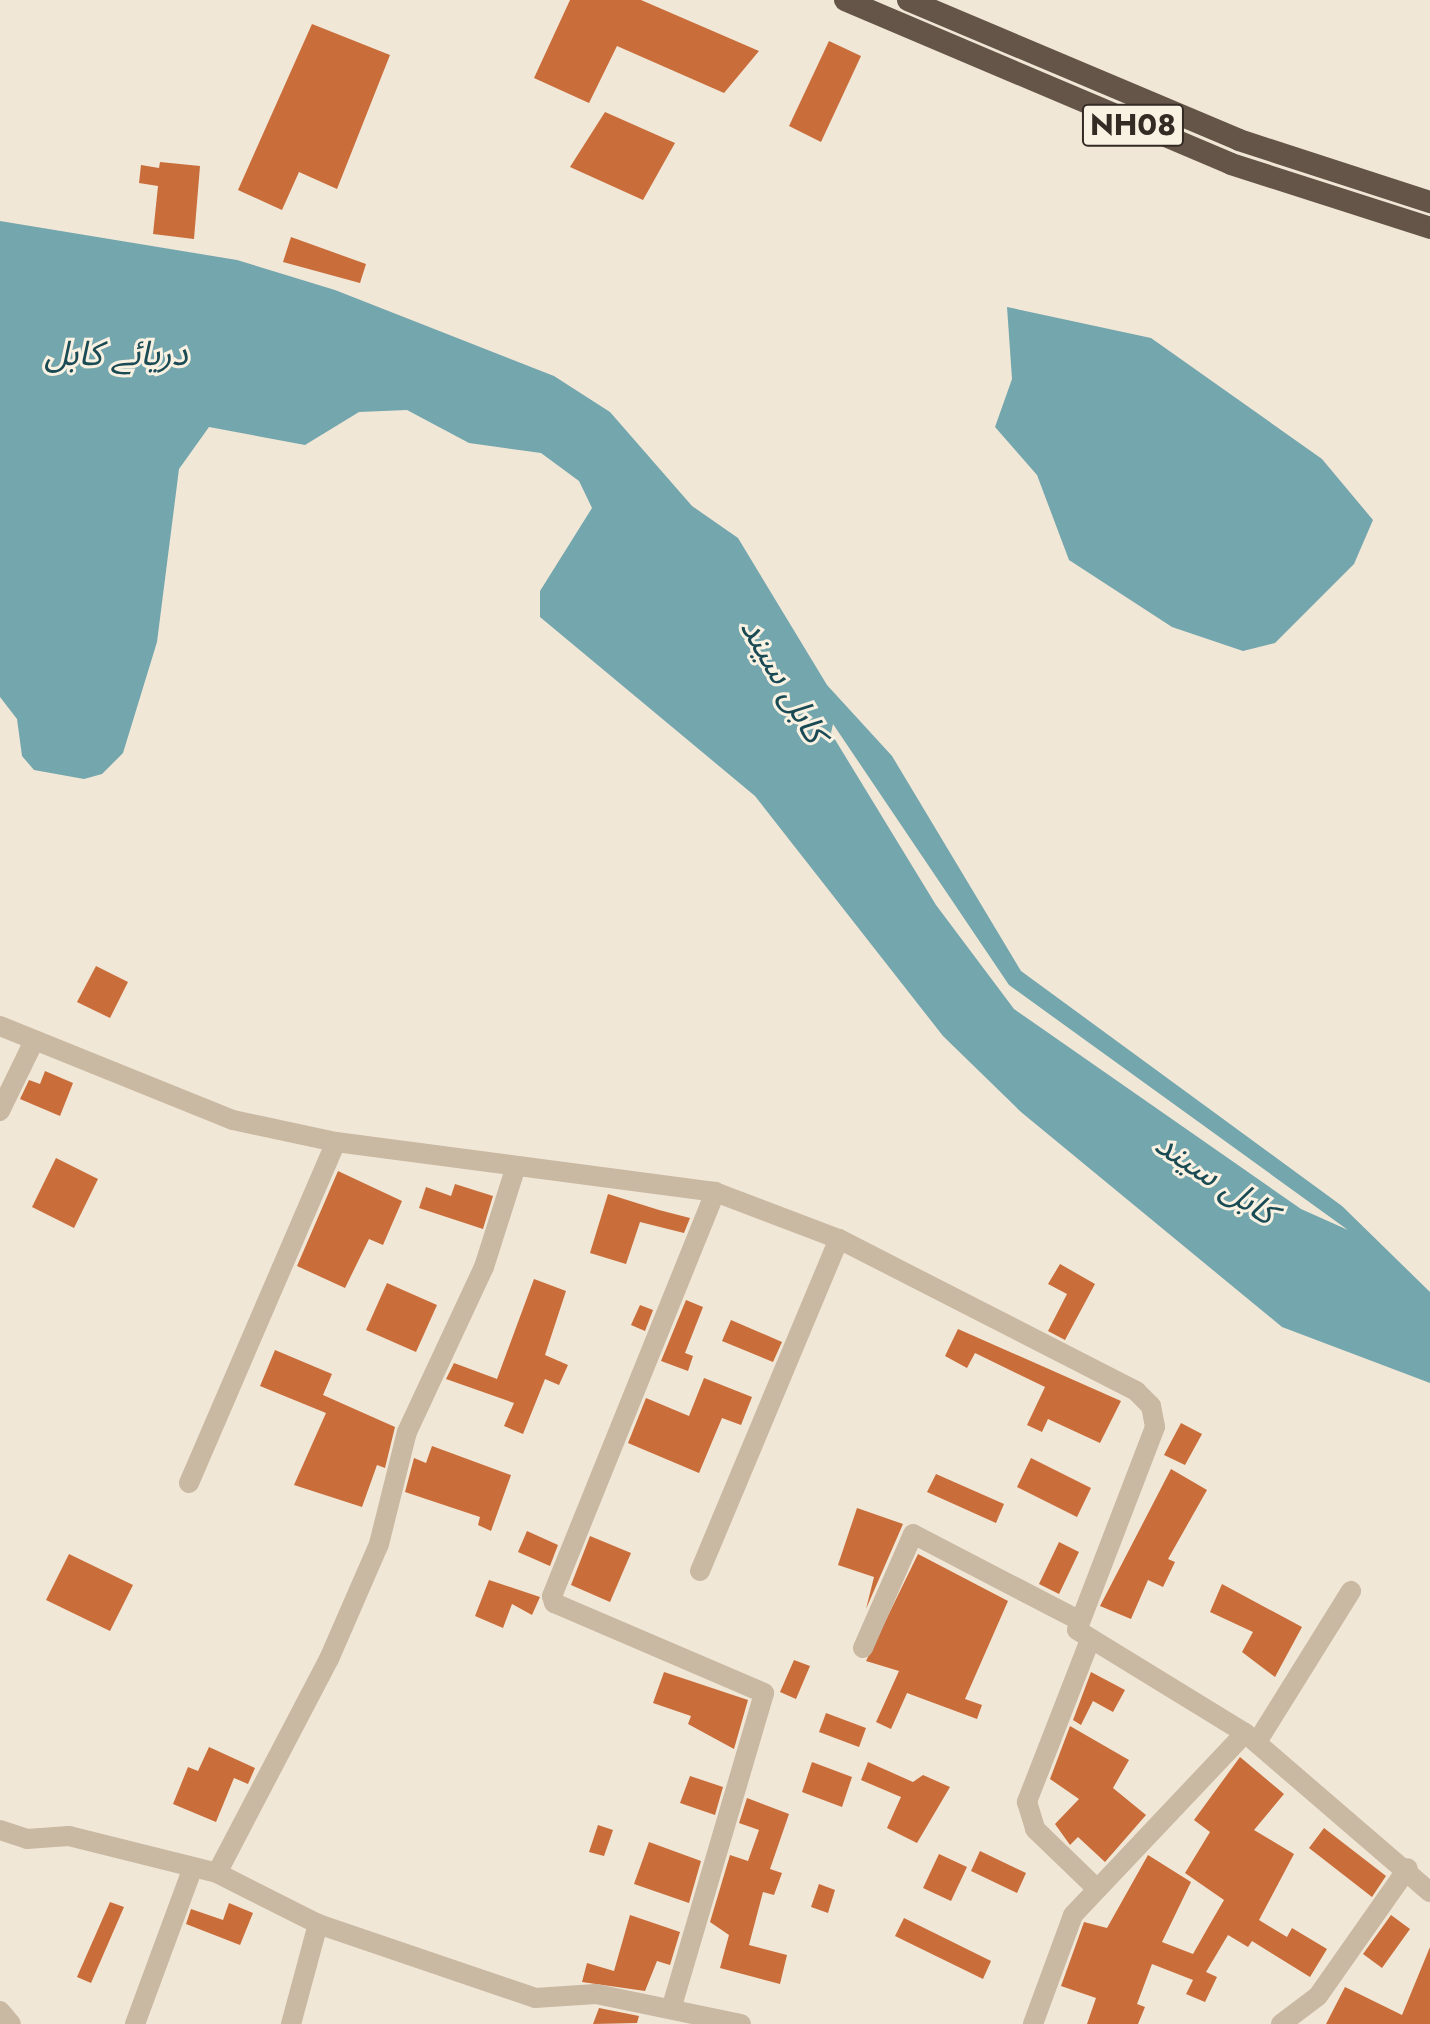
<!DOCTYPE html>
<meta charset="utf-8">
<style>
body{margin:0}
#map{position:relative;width:1430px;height:2024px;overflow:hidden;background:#f1e7d6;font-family:Jost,"Noto Sans Arabic",sans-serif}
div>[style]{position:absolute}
.water>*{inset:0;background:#74a6ae}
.building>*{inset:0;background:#c96d3b}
.minor>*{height:20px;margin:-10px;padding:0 10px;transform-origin:10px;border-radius:10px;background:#c9b8a2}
.trunk>*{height:22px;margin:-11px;padding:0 11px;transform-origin:11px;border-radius:11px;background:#655448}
span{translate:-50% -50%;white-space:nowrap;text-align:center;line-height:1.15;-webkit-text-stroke:6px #f9f1e2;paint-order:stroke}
.shield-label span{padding:2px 6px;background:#f9f1e2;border:2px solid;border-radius:6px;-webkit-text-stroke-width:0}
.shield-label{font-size:30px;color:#332b24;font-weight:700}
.water-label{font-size:34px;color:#1a4b55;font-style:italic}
</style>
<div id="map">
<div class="water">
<i style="clip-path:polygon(evenodd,0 221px,237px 260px,335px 290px,554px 376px,610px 412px,692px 506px,738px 538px,827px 685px,892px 756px,1021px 971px,1342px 1206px,1430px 1292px,1430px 1383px,1282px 1327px,1021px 1112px,943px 1036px,755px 796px,540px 617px,540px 591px,592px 508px,579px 481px,541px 453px,469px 443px,407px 410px,359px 412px,305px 445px,209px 427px,179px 469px,157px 642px,123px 753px,102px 774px,84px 779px,34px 770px,22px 756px,17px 719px,0 697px,0 221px,833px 724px,1009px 985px,1348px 1230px,1301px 1209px,1014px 1009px,936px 905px,831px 733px,833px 724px)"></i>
<i style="clip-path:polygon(1007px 307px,1151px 338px,1322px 459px,1373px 520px,1354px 564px,1275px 643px,1243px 651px,1172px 627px,1069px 560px,1037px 475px,995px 427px,1012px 379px)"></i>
</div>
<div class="building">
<i style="clip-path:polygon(570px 0,641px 0,759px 51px,724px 93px,617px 46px,589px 103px,534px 78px)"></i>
<i style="clip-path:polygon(312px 24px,390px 55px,337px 189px,299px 172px,282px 210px,238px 190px)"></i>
<i style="clip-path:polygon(829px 41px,861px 56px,821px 142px,789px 126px)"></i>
<i style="clip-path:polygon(605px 112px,675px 143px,643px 200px,570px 167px)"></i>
<i style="clip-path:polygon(160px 162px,200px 166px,194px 239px,153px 234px,158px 186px,139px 183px,141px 165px,159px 168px)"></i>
<i style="clip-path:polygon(291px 237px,366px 264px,360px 283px,283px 262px)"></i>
<i style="clip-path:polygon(96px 966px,128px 982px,110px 1018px,77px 1002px)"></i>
<i style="clip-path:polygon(45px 1071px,73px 1083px,60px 1116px,20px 1099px,29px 1080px,40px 1084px)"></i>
<i style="clip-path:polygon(56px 1158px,98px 1179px,74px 1228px,32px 1207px)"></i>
<i style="clip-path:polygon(338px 1171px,402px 1201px,383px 1245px,369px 1239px,345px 1288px,297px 1266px)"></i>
<i style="clip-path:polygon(455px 1184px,493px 1196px,483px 1229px,419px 1208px,426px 1187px,451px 1196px)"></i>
<i style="clip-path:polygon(608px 1194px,659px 1210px,690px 1218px,684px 1233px,640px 1222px,626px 1264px,590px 1253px)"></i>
<i style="clip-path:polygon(1060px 1264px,1095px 1284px,1065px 1340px,1048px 1331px,1067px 1294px,1048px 1284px)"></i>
<i style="clip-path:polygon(534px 1279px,566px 1291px,545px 1355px,568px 1365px,559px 1385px,545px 1379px,523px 1434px,504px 1426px,514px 1403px,446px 1379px,454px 1363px,497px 1379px)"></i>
<i style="clip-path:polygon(387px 1283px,437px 1305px,416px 1352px,366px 1330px)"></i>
<i style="clip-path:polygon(686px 1300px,703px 1307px,685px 1353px,693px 1356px,688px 1371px,661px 1361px)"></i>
<i style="clip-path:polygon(640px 1305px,653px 1310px,645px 1331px,631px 1325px)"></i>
<i style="clip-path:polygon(731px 1320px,782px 1342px,773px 1362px,722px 1341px)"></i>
<i style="clip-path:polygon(958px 1329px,1121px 1401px,1100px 1443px,1048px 1419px,1042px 1432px,1027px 1425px,1045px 1387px,975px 1353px,967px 1368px,945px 1356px)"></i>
<i style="clip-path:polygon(275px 1350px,332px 1374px,323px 1395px,395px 1427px,385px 1468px,377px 1465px,362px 1507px,294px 1485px,326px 1413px,260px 1386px)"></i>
<i style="clip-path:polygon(704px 1378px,752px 1397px,741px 1425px,722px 1418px,699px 1473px,628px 1443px,646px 1398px,689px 1416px)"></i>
<i style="clip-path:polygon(1181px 1423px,1202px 1434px,1185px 1465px,1164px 1455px)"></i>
<i style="clip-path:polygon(432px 1446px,511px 1475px,491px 1531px,478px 1525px,480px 1517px,405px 1492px,414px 1458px,426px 1463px)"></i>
<i style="clip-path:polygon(1031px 1458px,1091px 1488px,1077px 1517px,1017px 1487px)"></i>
<i style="clip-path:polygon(1171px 1469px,1207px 1490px,1168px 1559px,1175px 1562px,1163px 1587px,1148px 1580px,1131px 1619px,1100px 1606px)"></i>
<i style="clip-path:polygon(936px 1474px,1004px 1504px,996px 1523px,927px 1492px)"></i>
<i style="clip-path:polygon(857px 1508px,903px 1524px,866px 1609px,874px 1577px,838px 1565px)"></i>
<i style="clip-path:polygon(527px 1531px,558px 1545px,550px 1566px,518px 1552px)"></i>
<i style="clip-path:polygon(590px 1536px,631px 1553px,610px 1602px,571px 1585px)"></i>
<i style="clip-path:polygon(1059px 1542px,1079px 1552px,1059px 1594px,1039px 1584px)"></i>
<i style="clip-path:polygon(69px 1554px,133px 1585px,110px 1631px,46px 1600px)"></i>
<i style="clip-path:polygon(918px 1554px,1008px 1601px,965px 1699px,982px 1705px,977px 1719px,907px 1693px,891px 1729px,876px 1722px,899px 1671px,866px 1661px)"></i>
<i style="clip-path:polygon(489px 1580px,540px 1597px,532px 1615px,512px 1604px,503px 1628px,475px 1616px)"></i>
<i style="clip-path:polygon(1222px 1584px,1302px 1627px,1275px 1677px,1242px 1652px,1253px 1632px,1210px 1612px)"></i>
<i style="clip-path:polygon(794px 1660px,810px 1666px,796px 1699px,780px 1692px)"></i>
<i style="clip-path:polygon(664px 1672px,748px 1700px,734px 1749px,688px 1724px,691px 1716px,653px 1703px)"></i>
<i style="clip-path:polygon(1091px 1672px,1125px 1690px,1113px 1712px,1093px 1701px,1081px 1725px,1073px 1720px)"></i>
<i style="clip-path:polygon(826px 1713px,866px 1728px,859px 1747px,819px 1732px)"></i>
<i style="clip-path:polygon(1070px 1726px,1129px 1760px,1113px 1788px,1146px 1815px,1105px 1862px,1078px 1837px,1070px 1845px,1055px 1824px,1079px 1799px,1050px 1779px)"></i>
<i style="clip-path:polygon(209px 1747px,255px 1768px,248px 1784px,234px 1778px,216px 1822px,173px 1804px,188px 1767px,198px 1771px)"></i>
<i style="clip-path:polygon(1240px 1757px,1284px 1794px,1254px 1830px,1294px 1854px,1259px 1920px,1287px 1937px,1292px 1928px,1327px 1949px,1310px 1977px,1252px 1941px,1248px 1947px,1228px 1935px,1206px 1972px,1217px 1977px,1205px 2002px,1186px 1994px,1193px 1980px,1152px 1964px,1137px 2004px,1145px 2007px,1138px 2024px,1087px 2024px,1096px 1998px,1061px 1986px,1084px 1922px,1107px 1928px,1148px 1855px,1191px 1882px,1162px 1942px,1193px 1954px,1210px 1924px,1224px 1900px,1185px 1873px,1210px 1832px,1194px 1820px)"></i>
<i style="clip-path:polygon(812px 1762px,852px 1777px,842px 1807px,802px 1792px)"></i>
<i style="clip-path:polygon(868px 1762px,913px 1782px,923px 1775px,950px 1787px,917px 1843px,887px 1828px,901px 1797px,861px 1780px)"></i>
<i style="clip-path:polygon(690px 1776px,723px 1787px,715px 1815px,680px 1803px)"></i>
<i style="clip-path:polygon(747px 1798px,789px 1814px,770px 1869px,782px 1873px,774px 1895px,763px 1892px,749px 1945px,787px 1955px,780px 1984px,720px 1968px,729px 1935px,710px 1922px,730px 1855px,748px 1861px,759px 1830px,739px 1823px)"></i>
<i style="clip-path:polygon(598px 1825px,613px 1830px,604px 1856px,589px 1852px)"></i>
<i style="clip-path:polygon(1324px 1828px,1386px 1876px,1372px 1897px,1309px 1848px)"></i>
<i style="clip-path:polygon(649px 1842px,701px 1861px,689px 1903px,634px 1884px)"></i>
<i style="clip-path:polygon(980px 1851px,1026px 1873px,1017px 1893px,971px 1871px)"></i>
<i style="clip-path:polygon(939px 1854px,967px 1867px,951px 1901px,923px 1888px)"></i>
<i style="clip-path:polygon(819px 1884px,835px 1890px,828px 1913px,811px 1907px)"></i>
<i style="clip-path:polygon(110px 1902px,124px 1907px,91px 1983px,77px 1977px)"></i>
<i style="clip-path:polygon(229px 1903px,253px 1913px,240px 1945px,186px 1924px,191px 1909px,223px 1920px)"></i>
<i style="clip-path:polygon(630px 1915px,680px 1932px,670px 1965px,657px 1961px,645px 1991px,582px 1982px,587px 1963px,614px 1971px)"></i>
<i style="clip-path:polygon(1391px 1915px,1410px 1929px,1382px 1968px,1363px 1954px)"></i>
<i style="clip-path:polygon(904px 1918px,991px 1961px,983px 1979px,895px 1936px)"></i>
<i style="clip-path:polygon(1430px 1947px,1430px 2024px,1326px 2024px,1345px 1987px,1402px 2015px)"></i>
<i style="clip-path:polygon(599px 2008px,639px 2016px,637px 2023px,593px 2024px)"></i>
</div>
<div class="minor">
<i style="left:0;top:1026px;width:251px;rotate:22deg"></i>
<i style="left:233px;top:1120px;width:105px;rotate:12.1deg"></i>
<i style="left:336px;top:1142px;width:382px;rotate:7.5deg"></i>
<i style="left:715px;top:1192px;width:133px;rotate:20.8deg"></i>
<i style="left:839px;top:1239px;width:334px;rotate:27.1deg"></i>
<i style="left:1136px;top:1391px;width:21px;rotate:45deg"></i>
<i style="left:1151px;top:1406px;width:21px;rotate:79deg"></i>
<i style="left:1155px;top:1427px;width:217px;rotate:111deg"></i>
<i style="left:1077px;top:1630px;width:197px;rotate:31.5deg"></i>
<i style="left:1245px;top:1733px;width:244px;rotate:40.7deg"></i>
<i style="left:0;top:1111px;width:78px;rotate:-64.1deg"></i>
<i style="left:189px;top:1483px;width:371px;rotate:-66.7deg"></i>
<i style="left:700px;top:1571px;width:360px;rotate:-67.3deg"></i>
<i style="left:1090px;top:1640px;width:174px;rotate:111.3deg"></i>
<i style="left:1027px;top:1802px;width:28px;rotate:73deg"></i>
<i style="left:1035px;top:1829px;width:83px;rotate:44deg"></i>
<i style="left:863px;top:1648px;width:124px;rotate:-66.3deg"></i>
<i style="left:913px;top:1534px;width:184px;rotate:27.5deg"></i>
<i style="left:1257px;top:1742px;width:178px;rotate:-58.1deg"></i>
<i style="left:0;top:1830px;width:28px;rotate:18deg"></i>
<i style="left:27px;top:1839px;width:42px;rotate:-4.1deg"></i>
<i style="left:69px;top:1836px;width:153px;rotate:14deg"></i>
<i style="left:217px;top:1873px;width:113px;rotate:26.8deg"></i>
<i style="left:318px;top:1924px;width:229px;rotate:18.8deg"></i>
<i style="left:535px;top:1998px;width:61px;rotate:-3.8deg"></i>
<i style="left:596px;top:1994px;width:148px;rotate:11.7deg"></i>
<i style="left:217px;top:1873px;width:242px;rotate:-62.4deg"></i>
<i style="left:329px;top:1659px;width:125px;rotate:-66.5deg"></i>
<i style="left:379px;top:1544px;width:115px;rotate:-76deg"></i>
<i style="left:407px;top:1432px;width:182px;rotate:-65deg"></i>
<i style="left:484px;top:1267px;width:106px;rotate:-72.4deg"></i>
<i style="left:672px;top:2006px;width:326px;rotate:-73.6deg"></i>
<i style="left:764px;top:1693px;width:228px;rotate:-156.8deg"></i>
<i style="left:554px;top:1603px;width:7px;rotate:-106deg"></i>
<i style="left:552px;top:1596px;width:436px;rotate:-68deg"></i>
<i style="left:0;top:2011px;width:17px;rotate:50deg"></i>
<i style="left:135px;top:2024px;width:167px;rotate:-69.7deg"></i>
<i style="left:291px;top:2024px;width:104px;rotate:-74.9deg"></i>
<i style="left:1033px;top:2024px;width:116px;rotate:-69.8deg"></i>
<i style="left:1073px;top:1915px;width:250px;rotate:-46.6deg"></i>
<i style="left:1281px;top:2024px;width:46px;rotate:-37.1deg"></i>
<i style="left:1318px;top:1996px;width:156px;rotate:-54.9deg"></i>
</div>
<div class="trunk">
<i style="left:845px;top:0;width:419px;rotate:23deg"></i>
<i style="left:1231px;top:164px;width:209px;rotate:17.8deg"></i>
<i style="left:908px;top:0;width:359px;rotate:22.9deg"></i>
<i style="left:1239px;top:140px;width:201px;rotate:18deg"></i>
</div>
<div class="shield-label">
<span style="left:1133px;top:125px">NH08</span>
</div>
<div class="water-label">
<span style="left:116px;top:354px">دریائے کابل</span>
<span style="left:784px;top:680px;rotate:60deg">کابل سيند</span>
<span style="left:1216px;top:1178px;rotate:34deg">کابل سيند</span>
</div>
</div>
